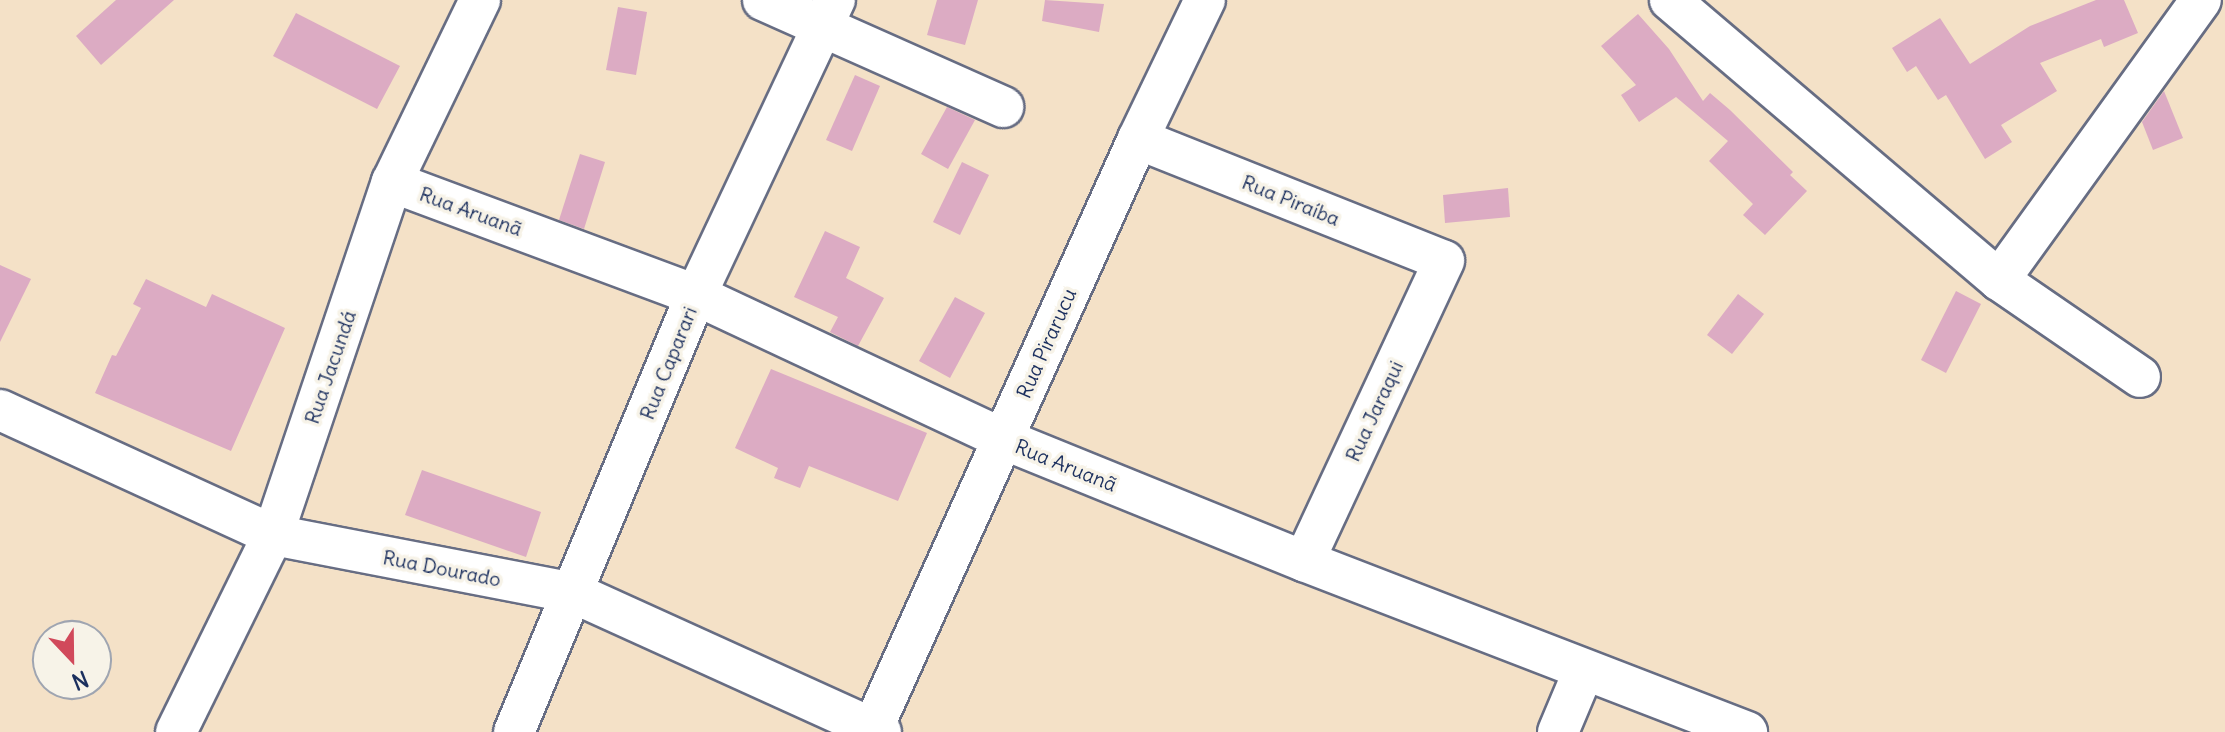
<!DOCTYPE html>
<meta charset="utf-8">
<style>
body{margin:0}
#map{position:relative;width:2225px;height:732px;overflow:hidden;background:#f4e1c7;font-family:Delius,sans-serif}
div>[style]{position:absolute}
.building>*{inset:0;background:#dcabc3}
.roads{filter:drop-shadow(2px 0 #676d83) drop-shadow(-2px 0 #676d83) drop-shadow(0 2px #676d83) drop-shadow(0 -2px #676d83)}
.minor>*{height:40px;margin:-20px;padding:0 20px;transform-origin:20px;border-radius:20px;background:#fff}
span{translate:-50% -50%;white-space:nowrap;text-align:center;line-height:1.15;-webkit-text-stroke:7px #f7f3e8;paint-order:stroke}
.street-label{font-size:20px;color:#1b2f5e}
.north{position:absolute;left:32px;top:620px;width:80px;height:80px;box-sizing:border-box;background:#f7f3e8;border:2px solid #9fa5b1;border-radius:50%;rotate:158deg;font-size:22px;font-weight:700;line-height:32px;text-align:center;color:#1b2f5e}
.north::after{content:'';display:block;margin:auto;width:28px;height:36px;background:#d1495b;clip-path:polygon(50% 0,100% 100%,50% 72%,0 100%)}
</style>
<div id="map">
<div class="building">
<i style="clip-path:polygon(116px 0,174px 0,101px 65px,76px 36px)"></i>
<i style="clip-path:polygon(937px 0,978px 0,965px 45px,927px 35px)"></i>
<i style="clip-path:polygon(1045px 0,1104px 4px,1099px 32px,1042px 21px)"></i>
<i style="clip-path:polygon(2096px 0,2124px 0,2138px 33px,2104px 47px,2101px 39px,2040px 63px,2057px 91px,2001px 125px,2012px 142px,1985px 159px,1946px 95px,1938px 100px,1916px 66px,1907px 72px,1892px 48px,1940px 18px,1970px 64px,2030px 26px)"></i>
<i style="clip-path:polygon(618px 7px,647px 12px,636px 75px,606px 70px)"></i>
<i style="clip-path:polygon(296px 13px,400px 66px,377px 109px,273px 56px)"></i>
<i style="clip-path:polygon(1638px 14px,1669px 49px,1703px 101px,1710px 93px,1730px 110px,1793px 172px,1790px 175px,1807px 191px,1765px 235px,1743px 215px,1753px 204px,1709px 161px,1728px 141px,1676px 97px,1639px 122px,1621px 95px,1636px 85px,1601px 46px)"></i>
<i style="clip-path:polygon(855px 75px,880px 86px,852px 151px,826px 140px)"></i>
<i style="clip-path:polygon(2164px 91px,2183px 138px,2153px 150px,2142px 122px)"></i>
<i style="clip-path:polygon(947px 107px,975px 120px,948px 169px,921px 154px)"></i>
<i style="clip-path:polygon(580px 154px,605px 162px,584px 229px,559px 220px)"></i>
<i style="clip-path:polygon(962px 162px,989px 175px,960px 235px,933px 222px)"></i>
<i style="clip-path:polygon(1508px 188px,1510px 217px,1445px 223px,1443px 195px)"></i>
<i style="clip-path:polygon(825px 231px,860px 247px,846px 278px,884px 298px,858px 346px,830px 332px,838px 317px,794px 297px)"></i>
<i style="clip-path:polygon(0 265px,31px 279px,0 342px)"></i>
<i style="clip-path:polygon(146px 279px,206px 307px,212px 294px,285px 328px,231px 451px,95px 393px,112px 355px,116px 356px,141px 308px,133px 304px)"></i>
<i style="clip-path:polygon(1956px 291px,1981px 304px,1946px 373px,1921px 360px)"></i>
<i style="clip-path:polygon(1738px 294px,1764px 314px,1732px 354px,1707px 335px)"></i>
<i style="clip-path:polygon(955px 297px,985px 313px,950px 378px,919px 361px)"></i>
<i style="clip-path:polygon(771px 369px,927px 433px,898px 501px,809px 466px,800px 488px,774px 478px,778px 468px,735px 448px)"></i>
<i style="clip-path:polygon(422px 470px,541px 512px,526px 557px,405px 515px)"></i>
</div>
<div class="roads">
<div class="minor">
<i style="left:763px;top:0;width:263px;rotate:24deg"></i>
<i style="left:1670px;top:0;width:432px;rotate:40.4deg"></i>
<i style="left:1999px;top:280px;width:171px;rotate:34.5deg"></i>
<i style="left:1138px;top:139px;width:329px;rotate:21.7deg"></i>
<i style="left:1444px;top:261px;width:331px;rotate:115deg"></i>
<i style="left:392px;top:182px;width:324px;rotate:20.4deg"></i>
<i style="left:696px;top:295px;width:339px;rotate:25.1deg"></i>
<i style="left:1003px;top:439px;width:325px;rotate:22.1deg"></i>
<i style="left:1304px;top:561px;width:475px;rotate:21.1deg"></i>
<i style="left:1999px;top:280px;width:345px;rotate:-54.2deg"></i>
<i style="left:0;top:410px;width:300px;rotate:24.6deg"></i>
<i style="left:273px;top:535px;width:307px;rotate:10.9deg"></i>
<i style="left:574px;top:593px;width:337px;rotate:24.4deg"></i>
<i style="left:176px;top:732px;width:220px;rotate:-63.8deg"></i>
<i style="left:273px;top:535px;width:373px;rotate:-71.4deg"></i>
<i style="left:392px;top:182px;width:202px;rotate:-64.2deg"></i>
<i style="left:514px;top:732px;width:473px;rotate:-67.4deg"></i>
<i style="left:696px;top:295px;width:326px;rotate:-64.8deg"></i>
<i style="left:871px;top:732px;width:650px;rotate:-65.76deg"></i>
<i style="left:1138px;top:139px;width:154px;rotate:-64.3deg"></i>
<i style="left:1558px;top:732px;width:67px;rotate:-67.2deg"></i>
</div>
</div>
<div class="street-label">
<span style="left:1291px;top:200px;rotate:22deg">Rua Piraíba</span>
<span style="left:471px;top:211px;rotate:20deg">Rua Aruanã</span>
<span style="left:1046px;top:343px;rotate:-66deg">Rua Pirarucu</span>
<span style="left:668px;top:363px;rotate:-68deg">Rua Caparari</span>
<span style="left:330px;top:367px;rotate:-71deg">Rua Jacundá</span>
<span style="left:1374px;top:411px;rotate:-65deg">Rua Jaraqui</span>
<span style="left:1066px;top:465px;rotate:22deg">Rua Aruanã</span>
<span style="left:442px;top:568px;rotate:11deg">Rua Dourado</span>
</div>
<div class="north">N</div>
</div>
